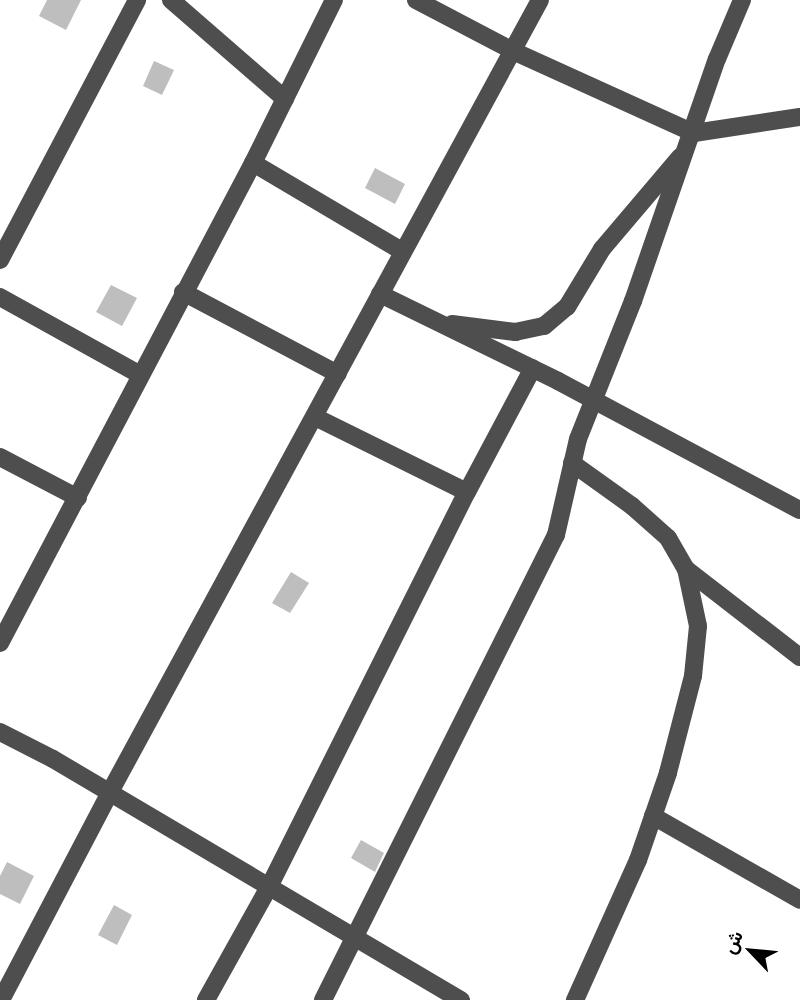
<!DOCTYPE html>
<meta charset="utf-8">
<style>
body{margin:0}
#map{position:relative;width:800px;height:1000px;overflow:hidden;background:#fff;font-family:Quicksand,Vazirmatn,sans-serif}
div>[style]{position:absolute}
.building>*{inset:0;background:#bebebe}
.minor>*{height:18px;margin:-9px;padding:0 9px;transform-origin:9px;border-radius:9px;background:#4e4e4e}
span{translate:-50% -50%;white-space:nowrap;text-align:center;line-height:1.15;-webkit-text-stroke:5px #fff;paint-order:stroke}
.north{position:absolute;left:716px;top:916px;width:70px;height:70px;-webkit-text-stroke:5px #fff;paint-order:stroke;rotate:296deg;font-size:19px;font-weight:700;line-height:28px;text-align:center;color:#000}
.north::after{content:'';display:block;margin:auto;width:24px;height:32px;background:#000;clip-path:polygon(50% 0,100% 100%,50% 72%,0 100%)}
</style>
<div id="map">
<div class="building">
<i style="clip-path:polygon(47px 0,81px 0,66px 30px,39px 16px)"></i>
<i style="clip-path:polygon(154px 61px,174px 70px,162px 95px,143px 86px)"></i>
<i style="clip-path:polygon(375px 168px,405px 184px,395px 204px,365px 188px)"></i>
<i style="clip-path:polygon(111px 285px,137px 298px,122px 326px,96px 312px)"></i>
<i style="clip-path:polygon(291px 572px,309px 583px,290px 613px,272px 603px)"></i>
<i style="clip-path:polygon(361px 840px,384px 853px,375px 872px,351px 858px)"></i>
<i style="clip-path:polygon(7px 862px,34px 876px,20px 904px,0 894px,0 876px)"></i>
<i style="clip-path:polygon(114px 905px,132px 915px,117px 945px,98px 935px)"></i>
</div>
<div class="minor">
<i style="left:171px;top:0;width:151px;rotate:41deg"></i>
<i style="left:416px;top:0;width:110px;rotate:27.7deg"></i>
<i style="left:513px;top:51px;width:199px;rotate:24.4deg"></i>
<i style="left:694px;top:133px;width:107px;rotate:-8.6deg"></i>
<i style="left:253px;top:163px;width:173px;rotate:30.6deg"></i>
<i style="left:0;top:260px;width:294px;rotate:-62.2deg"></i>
<i style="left:183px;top:292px;width:175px;rotate:27.9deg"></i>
<i style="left:380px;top:294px;width:198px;rotate:26deg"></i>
<i style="left:558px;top:381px;width:274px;rotate:28.1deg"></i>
<i style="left:0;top:297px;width:161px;rotate:29deg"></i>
<i style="left:452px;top:324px;width:64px;rotate:7.2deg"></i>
<i style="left:515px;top:332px;width:30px;rotate:-12deg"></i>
<i style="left:544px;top:326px;width:30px;rotate:-40deg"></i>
<i style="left:567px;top:307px;width:68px;rotate:-58.9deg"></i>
<i style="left:602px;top:249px;width:121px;rotate:-49.7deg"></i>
<i style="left:315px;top:417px;width:169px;rotate:26.3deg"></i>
<i style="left:0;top:457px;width:88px;rotate:27.7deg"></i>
<i style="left:572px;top:463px;width:74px;rotate:35.6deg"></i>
<i style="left:632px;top:506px;width:48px;rotate:41.6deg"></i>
<i style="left:668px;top:538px;width:36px;rotate:60deg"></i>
<i style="left:686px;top:569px;width:58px;rotate:78.1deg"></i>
<i style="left:698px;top:626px;width:50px;rotate:95.7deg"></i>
<i style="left:693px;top:676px;width:100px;rotate:104.5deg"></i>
<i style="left:668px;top:773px;width:92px;rotate:109deg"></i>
<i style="left:638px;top:860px;width:154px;rotate:114.2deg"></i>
<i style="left:686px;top:569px;width:144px;rotate:37.7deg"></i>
<i style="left:0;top:643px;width:543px;rotate:-62.21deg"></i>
<i style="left:253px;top:163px;width:182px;rotate:-63.6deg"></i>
<i style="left:0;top:732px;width:59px;rotate:27deg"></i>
<i style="left:53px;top:759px;width:474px;rotate:30.6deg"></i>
<i style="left:653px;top:816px;width:169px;rotate:29.7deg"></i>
<i style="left:1px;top:1000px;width:235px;rotate:-62.3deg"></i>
<i style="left:110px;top:792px;width:901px;rotate:-61.5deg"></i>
<i style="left:206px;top:1000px;width:129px;rotate:-60.9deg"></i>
<i style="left:269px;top:887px;width:442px;rotate:-63.4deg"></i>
<i style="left:467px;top:492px;width:140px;rotate:-62deg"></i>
<i style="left:323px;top:1000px;width:520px;rotate:-63.39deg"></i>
<i style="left:556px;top:535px;width:98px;rotate:-77.1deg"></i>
<i style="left:578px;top:439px;width:149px;rotate:-68.3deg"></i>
<i style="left:633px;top:301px;width:256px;rotate:-70.9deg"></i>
<i style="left:717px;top:59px;width:64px;rotate:-67deg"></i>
</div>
<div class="north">ش</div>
</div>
